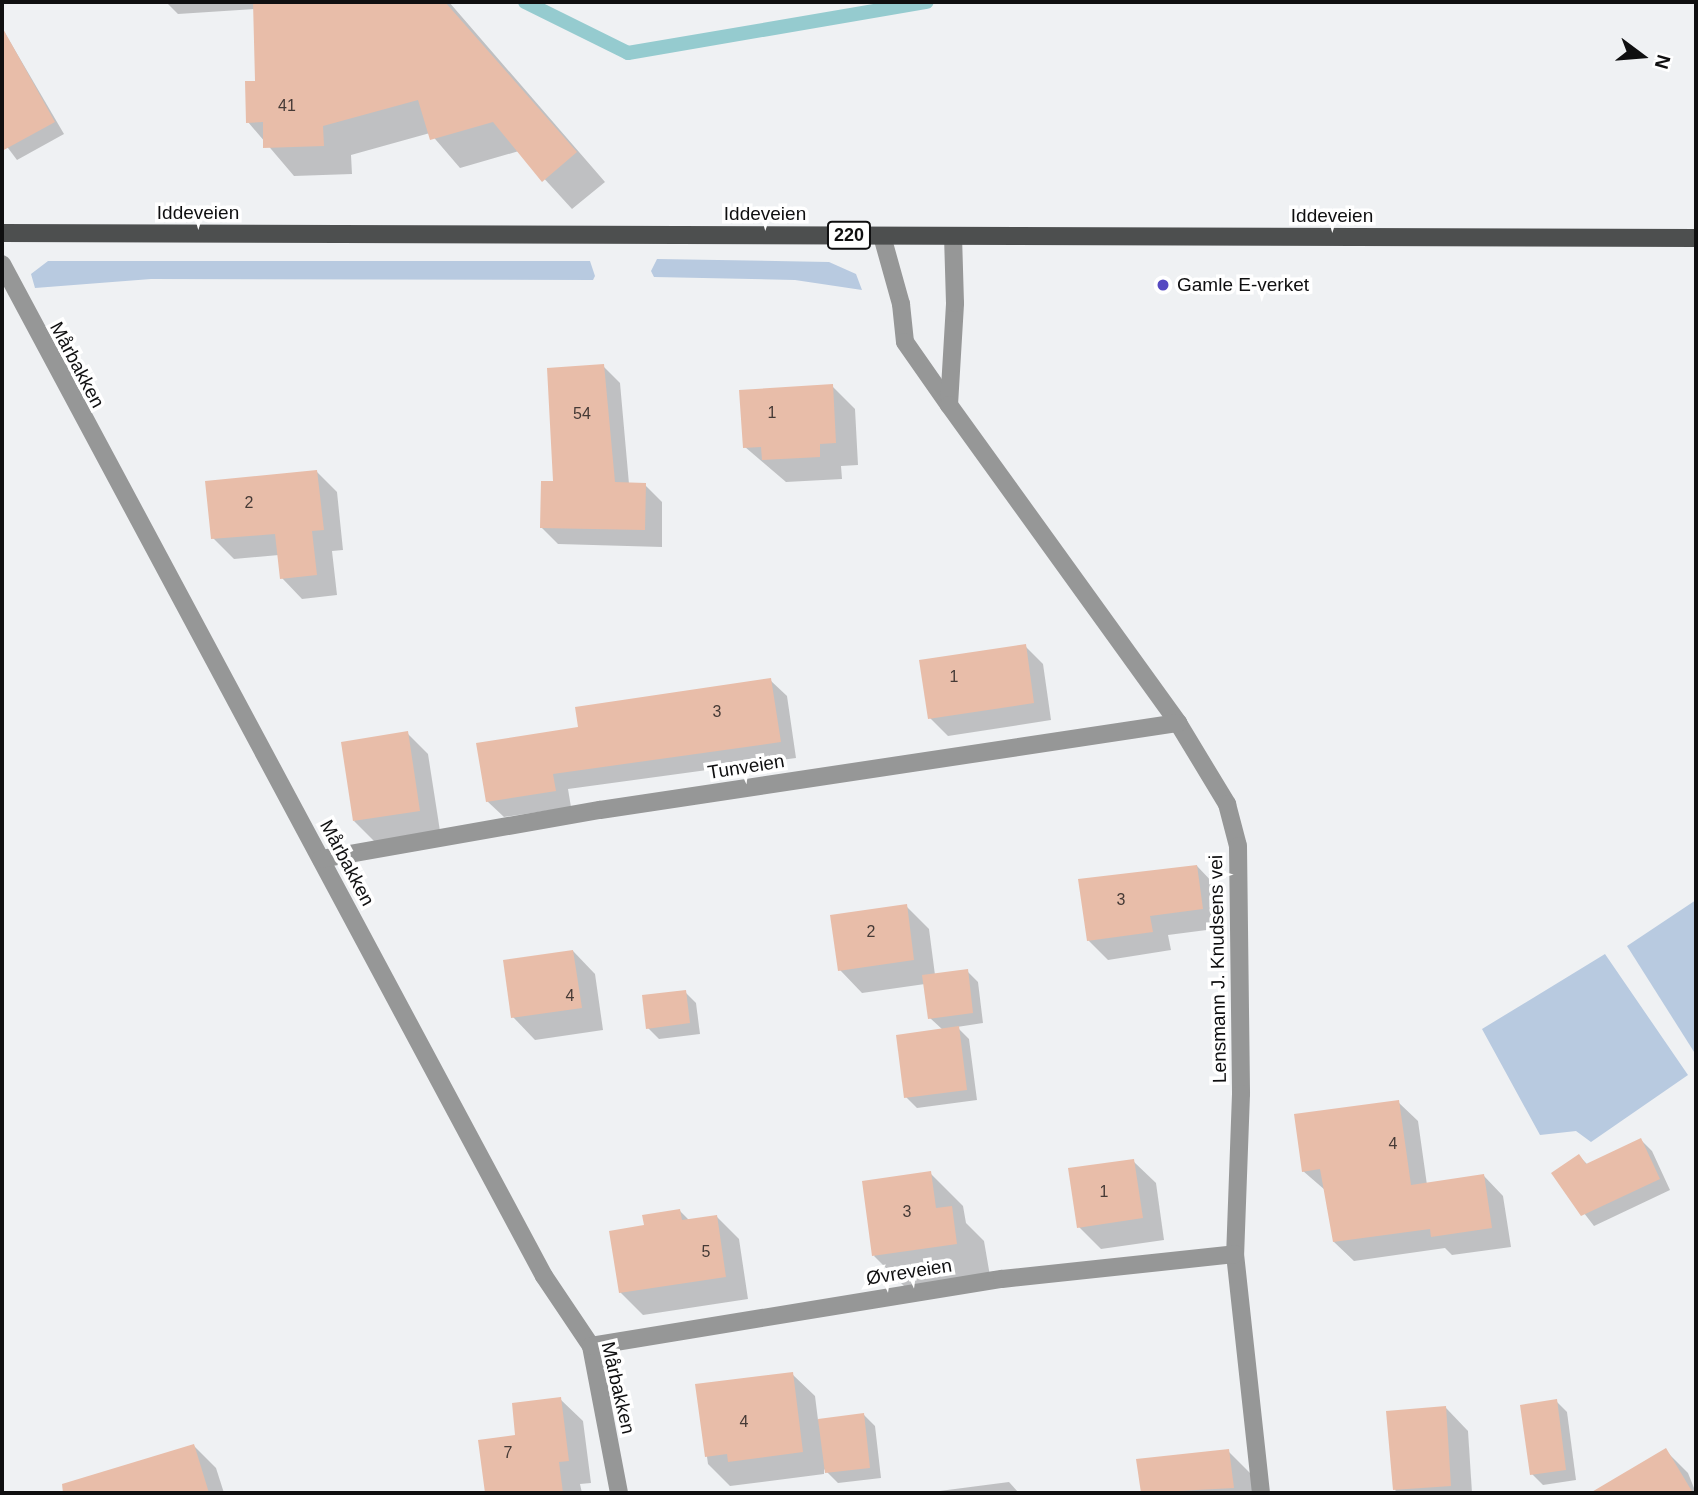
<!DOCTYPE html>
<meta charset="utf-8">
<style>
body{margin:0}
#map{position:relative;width:1698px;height:1495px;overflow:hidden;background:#eff1f3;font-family:Arial,sans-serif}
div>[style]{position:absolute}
.green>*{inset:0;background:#b8cae0}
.shadow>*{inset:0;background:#0003}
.stream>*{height:14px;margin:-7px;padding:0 7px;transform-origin:7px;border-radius:7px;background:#95cbcf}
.building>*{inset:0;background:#e8bda9}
.minor>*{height:18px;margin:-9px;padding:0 9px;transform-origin:9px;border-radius:9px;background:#969797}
.primary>*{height:18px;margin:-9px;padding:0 9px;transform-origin:9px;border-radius:9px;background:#4d4f4f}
.dots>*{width:19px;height:19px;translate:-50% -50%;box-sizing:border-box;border:4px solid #fff;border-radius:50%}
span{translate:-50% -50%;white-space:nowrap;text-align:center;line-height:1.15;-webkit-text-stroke:7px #fff;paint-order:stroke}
.number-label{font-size:16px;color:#453a36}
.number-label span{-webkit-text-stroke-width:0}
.shield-label span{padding:2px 5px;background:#fff;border:2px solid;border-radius:5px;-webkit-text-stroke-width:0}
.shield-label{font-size:18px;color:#0f0f10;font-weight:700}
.street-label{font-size:19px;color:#0f0f10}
.poi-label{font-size:19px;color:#0f0f10}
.left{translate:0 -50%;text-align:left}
.frame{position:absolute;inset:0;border:4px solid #0f0f10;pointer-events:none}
.north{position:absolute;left:1607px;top:21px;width:70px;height:70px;-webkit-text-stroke:5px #fff;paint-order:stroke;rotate:106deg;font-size:19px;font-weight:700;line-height:28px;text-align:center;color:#0f0f10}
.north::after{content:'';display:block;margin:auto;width:24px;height:32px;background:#0f0f10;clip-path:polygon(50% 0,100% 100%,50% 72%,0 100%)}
</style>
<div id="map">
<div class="green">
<i style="clip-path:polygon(657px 259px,829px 262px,856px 274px,862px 290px,795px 280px,654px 277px,651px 271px)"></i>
<i style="clip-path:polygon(48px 261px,590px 261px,595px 276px,593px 280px,151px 279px,35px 288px,31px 274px)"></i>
<i style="clip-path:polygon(1696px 900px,1696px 1055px,1627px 946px)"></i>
<i style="clip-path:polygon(1605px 954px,1688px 1075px,1591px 1142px,1576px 1131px,1540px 1135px,1482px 1029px)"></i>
</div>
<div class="shadow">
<i style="clip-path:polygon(166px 2px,449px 2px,605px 182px,572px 209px,519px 151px,460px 168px,430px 133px,351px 155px,352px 174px,294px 176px,248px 122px,257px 82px,255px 9px,178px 14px)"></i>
<i style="clip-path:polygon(2px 28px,64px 134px,17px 160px,2px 140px)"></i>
<i style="clip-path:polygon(603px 366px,620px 383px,629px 484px,645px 485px,662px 502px,662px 547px,558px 544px,541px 527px)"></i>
<i style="clip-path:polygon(832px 386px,855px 409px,858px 465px,841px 466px,842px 479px,786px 482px,745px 447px)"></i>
<i style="clip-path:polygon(317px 472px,337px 492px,343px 550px,332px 551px,337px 595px,302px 599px,282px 578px,279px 555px,234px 559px,213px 538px)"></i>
<i style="clip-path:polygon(1025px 646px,1043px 664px,1051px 720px,948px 736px,930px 718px)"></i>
<i style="clip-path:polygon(770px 680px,787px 696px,796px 758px,568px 789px,571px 807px,504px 817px,487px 801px,580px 728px)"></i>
<i style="clip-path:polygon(407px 733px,428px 754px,440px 831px,375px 842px,354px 821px)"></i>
<i style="clip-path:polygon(1197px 866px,1216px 886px,1222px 928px,1168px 935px,1171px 950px,1108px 960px,1088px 940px)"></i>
<i style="clip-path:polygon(906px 906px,929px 929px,935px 975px,967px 971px,978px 982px,983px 1023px,957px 1027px,969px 1039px,977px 1100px,917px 1108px,906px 1097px,943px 1030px,930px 1018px,925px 984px,862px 993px,840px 970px)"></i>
<i style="clip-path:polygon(573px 951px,595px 974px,603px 1030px,535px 1040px,513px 1017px)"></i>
<i style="clip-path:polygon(685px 992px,696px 1003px,700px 1034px,659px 1039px,648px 1028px)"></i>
<i style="clip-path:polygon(1398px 1102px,1418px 1121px,1427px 1185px,1484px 1176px,1503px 1196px,1511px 1247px,1452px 1255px,1445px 1248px,1354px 1261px,1334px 1242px,1325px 1190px,1303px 1171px)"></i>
<i style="clip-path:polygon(1641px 1140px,1652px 1151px,1670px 1190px,1594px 1226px,1553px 1173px,1579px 1156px,1588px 1165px)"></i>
<i style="clip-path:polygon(1133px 1161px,1156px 1183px,1164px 1240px,1101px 1249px,1079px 1227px)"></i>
<i style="clip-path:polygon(930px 1173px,963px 1206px,966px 1223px,984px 1241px,990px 1276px,907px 1289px,874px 1256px)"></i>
<i style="clip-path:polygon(680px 1211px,689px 1220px,716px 1216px,739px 1239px,748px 1299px,643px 1315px,620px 1292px,646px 1227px)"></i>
<i style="clip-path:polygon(792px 1374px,815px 1396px,818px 1420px,864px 1415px,875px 1426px,881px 1478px,838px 1483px,824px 1469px,824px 1474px,730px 1486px,708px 1464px,697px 1386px)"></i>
<i style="clip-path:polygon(560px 1399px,583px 1421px,591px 1483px,580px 1484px,582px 1493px,487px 1493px,480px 1441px,517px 1437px)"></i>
<i style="clip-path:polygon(1556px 1401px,1567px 1412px,1576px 1480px,1543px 1485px,1532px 1474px)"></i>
<i style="clip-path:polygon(1446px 1408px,1468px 1431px,1472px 1493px,1398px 1493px,1395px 1490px)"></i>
<i style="clip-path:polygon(194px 1446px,216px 1468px,224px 1493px,106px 1493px,105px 1488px)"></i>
<i style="clip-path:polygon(1228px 1451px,1251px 1474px,1253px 1493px,1142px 1493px,1138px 1461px)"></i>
<i style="clip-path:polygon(1666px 1451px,1688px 1473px,1696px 1493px,1615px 1493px,1610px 1484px)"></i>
<i style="clip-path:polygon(1009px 1482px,1019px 1493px,924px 1493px)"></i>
</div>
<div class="stream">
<i style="left:525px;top:2px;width:115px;rotate:26.3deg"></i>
<i style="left:628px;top:53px;width:303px;rotate:-9.7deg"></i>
</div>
<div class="building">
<i style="clip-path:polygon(253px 2px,445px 2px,577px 152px,542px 182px,493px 122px,430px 140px,418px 100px,323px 126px,324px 146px,263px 148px,263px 122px,246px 123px,245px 81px,255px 81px)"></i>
<i style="clip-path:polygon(2px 27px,55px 122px,2px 151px)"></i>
<i style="clip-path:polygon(604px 364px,615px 482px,646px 483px,645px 530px,540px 528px,541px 481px,553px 481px,547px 368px)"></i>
<i style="clip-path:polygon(833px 384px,836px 443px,820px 444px,820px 457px,762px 460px,761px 447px,743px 448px,739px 390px)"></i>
<i style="clip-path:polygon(317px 470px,324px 530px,312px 531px,317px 575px,280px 579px,275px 534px,211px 539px,205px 481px)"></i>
<i style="clip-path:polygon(1026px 644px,1034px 703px,928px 719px,919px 660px)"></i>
<i style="clip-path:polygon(771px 678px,781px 742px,553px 774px,556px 791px,486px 802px,476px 743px,578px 727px,575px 707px)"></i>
<i style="clip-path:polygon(408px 731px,420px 811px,353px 821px,341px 742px)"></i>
<i style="clip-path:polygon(1197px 865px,1203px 909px,1150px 916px,1153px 932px,1087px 941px,1078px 879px)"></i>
<i style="clip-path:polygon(907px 904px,914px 960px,838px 971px,830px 915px)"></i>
<i style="clip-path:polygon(573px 950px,582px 1008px,511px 1018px,503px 960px)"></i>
<i style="clip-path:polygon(968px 969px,973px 1013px,928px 1019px,922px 975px)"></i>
<i style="clip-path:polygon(686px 990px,690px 1023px,646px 1029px,642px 995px)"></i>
<i style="clip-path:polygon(959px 1026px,967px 1090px,904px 1098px,896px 1035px)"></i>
<i style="clip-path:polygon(1399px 1100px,1411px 1185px,1484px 1174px,1492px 1228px,1431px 1237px,1430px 1229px,1333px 1242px,1320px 1169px,1302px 1172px,1294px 1114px)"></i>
<i style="clip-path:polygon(1641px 1138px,1660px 1179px,1581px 1216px,1551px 1173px,1579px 1154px,1586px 1164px)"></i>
<i style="clip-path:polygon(1134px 1159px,1143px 1218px,1077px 1228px,1068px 1168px)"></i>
<i style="clip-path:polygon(931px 1171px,936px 1208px,952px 1206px,957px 1244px,872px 1256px,862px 1181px)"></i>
<i style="clip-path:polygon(680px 1209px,682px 1220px,717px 1215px,726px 1277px,619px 1293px,609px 1231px,644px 1225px,642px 1215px)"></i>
<i style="clip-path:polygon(793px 1372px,803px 1452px,728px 1462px,727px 1454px,705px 1457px,695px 1384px)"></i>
<i style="clip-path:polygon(561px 1397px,569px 1461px,559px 1462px,563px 1493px,485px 1493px,478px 1440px,515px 1435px,512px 1403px)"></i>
<i style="clip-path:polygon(1557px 1399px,1566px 1470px,1530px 1475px,1520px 1405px)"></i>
<i style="clip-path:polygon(1446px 1406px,1451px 1486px,1393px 1490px,1386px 1411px)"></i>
<i style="clip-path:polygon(864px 1413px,870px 1468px,825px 1473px,818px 1419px)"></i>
<i style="clip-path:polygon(194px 1444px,209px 1493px,63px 1493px,62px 1484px)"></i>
<i style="clip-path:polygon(1666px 1448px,1693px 1493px,1590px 1493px)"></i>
<i style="clip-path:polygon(1229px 1449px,1234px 1488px,1141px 1493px,1136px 1459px)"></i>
</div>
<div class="minor">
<i style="left:882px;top:236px;width:71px;rotate:74.4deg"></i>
<i style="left:901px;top:304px;width:38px;rotate:84deg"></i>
<i style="left:905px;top:342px;width:77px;rotate:55.1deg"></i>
<i style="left:949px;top:405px;width:102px;rotate:-86.6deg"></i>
<i style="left:955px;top:303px;width:66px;rotate:-91.7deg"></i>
<i style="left:2px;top:264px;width:1148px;rotate:61.83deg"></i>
<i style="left:544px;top:1276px;width:84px;rotate:56.1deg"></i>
<i style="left:591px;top:1346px;width:150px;rotate:79.2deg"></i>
<i style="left:949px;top:405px;width:392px;rotate:54.2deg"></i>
<i style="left:1178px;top:723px;width:95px;rotate:58.8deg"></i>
<i style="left:1227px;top:804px;width:43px;rotate:75.3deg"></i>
<i style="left:1238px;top:846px;width:248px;rotate:89.3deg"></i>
<i style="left:1241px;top:1094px;width:160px;rotate:92.1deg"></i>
<i style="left:1235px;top:1254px;width:240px;rotate:83.8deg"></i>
<i style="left:321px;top:859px;width:283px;rotate:-10deg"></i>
<i style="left:600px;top:810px;width:585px;rotate:-8.56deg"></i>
<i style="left:591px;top:1346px;width:416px;rotate:-9.3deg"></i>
<i style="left:1002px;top:1279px;width:234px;rotate:-6.1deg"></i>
</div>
<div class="primary">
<i style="left:2px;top:233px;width:1694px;rotate:0.17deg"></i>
</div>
<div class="dots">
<i style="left:1163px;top:285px;background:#5549c1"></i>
</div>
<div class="number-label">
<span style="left:287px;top:106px">41</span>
<span style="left:772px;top:413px">1</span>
<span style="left:582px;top:414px">54</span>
<span style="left:249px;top:503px">2</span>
<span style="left:954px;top:677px">1</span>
<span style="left:717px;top:712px">3</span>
<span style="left:1121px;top:900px">3</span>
<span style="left:871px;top:932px">2</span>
<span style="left:570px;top:996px">4</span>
<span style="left:1393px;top:1144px">4</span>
<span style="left:1104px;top:1192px">1</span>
<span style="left:907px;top:1212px">3</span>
<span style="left:706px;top:1252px">5</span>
<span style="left:744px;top:1422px">4</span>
<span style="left:508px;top:1453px">7</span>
</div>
<div class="shield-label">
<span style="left:849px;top:235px">220</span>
</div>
<div class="street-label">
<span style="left:198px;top:213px">Iddeveien</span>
<span style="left:765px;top:214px">Iddeveien</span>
<span style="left:1332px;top:216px">Iddeveien</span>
<span style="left:77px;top:365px;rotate:62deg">Mårbakken</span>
<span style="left:746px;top:767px;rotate:-9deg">Tunveien</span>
<span style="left:347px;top:863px;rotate:62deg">Mårbakken</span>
<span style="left:1218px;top:969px;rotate:-91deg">Lensmann J. Knudsens vei</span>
<span style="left:909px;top:1272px;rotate:-9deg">Øvreveien</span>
<span style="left:618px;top:1388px;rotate:77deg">Mårbakken</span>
</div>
<div class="poi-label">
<span class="left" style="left:1177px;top:285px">Gamle E-verket</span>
</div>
<div class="frame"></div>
<div class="north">N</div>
</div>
